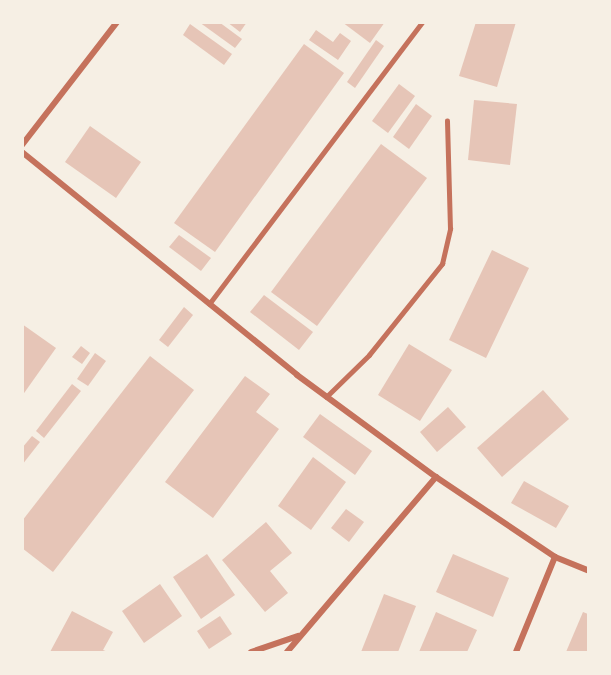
<!DOCTYPE html>
<style>
body{margin:0}
#map{position:relative;width:611px;height:675px;overflow:hidden;background:#f6efe4;font-family:"DejaVu Sans",sans-serif}
div>[style]{position:absolute}
.building>*{inset:0;background:#e6c5b7}
.service>*{height:4.5px;margin:-2.25px;padding:0 2.25px;transform-origin:2.25px;border-radius:2.25px;background:#c5725c}
.minor>*{height:6px;margin:-3px;padding:0 3px;transform-origin:3px;border-radius:3px;background:#c5725c}
span{translate:-50% -50%;white-space:nowrap;text-align:center;line-height:1.15;-webkit-text-stroke:5px #f6efe4;paint-order:stroke}
.frame{position:absolute;inset:0;border:24px solid #f6efe4;pointer-events:none}
</style>
<div id="map">
<div class="building">
<i style="clip-path:polygon(199px 22px,219px 22px,242px 39px,235px 48px)"></i>
<i style="clip-path:polygon(227px 22px,247px 22px,240px 32px)"></i>
<i style="clip-path:polygon(342px 22px,385px 22px,370px 43px)"></i>
<i style="clip-path:polygon(476px 22px,516px 22px,497px 87px,459px 76px)"></i>
<i style="clip-path:polygon(190px 24px,232px 54px,224px 65px,183px 35px)"></i>
<i style="clip-path:polygon(316px 30px,333px 42px,340px 33px,351px 41px,338px 60px,309px 40px)"></i>
<i style="clip-path:polygon(376px 40px,384px 46px,355px 88px,347px 82px)"></i>
<i style="clip-path:polygon(304px 44px,344px 73px,215px 252px,174px 223px)"></i>
<i style="clip-path:polygon(399px 84px,415px 96px,388px 133px,372px 121px)"></i>
<i style="clip-path:polygon(474px 100px,517px 104px,510px 165px,468px 160px)"></i>
<i style="clip-path:polygon(416px 104px,432px 116px,409px 149px,393px 137px)"></i>
<i style="clip-path:polygon(90px 126px,141px 162px,116px 198px,65px 162px)"></i>
<i style="clip-path:polygon(381px 144px,427px 178px,317px 326px,271px 292px)"></i>
<i style="clip-path:polygon(179px 235px,211px 258px,201px 271px,169px 247px)"></i>
<i style="clip-path:polygon(492px 250px,529px 268px,486px 358px,449px 340px)"></i>
<i style="clip-path:polygon(264px 295px,313px 332px,299px 350px,250px 312px)"></i>
<i style="clip-path:polygon(184px 307px,193px 315px,168px 347px,159px 340px)"></i>
<i style="clip-path:polygon(22px 324px,56px 348px,22px 396px)"></i>
<i style="clip-path:polygon(409px 344px,452px 370px,420px 421px,378px 395px)"></i>
<i style="clip-path:polygon(81px 346px,90px 353px,82px 364px,72px 357px)"></i>
<i style="clip-path:polygon(95px 353px,106px 361px,88px 386px,77px 379px)"></i>
<i style="clip-path:polygon(150px 356px,194px 390px,53px 572px,22px 548px,22px 521px)"></i>
<i style="clip-path:polygon(245px 376px,270px 394px,256px 412px,279px 429px,213px 518px,165px 482px)"></i>
<i style="clip-path:polygon(72px 384px,81px 391px,44px 438px,36px 431px)"></i>
<i style="clip-path:polygon(543px 390px,569px 419px,502px 477px,477px 448px)"></i>
<i style="clip-path:polygon(448px 407px,466px 427px,437px 452px,420px 432px)"></i>
<i style="clip-path:polygon(320px 414px,372px 451px,355px 475px,303px 437px)"></i>
<i style="clip-path:polygon(32px 436px,40px 442px,22px 465px,22px 448px)"></i>
<i style="clip-path:polygon(313px 457px,346px 482px,311px 530px,278px 506px)"></i>
<i style="clip-path:polygon(524px 481px,569px 506px,556px 528px,511px 503px)"></i>
<i style="clip-path:polygon(346px 509px,364px 522px,349px 542px,331px 528px)"></i>
<i style="clip-path:polygon(266px 522px,292px 553px,270px 571px,288px 593px,265px 612px,222px 560px)"></i>
<i style="clip-path:polygon(207px 554px,235px 595px,201px 619px,173px 577px)"></i>
<i style="clip-path:polygon(453px 554px,509px 578px,493px 617px,436px 592px)"></i>
<i style="clip-path:polygon(160px 584px,182px 616px,144px 643px,122px 611px)"></i>
<i style="clip-path:polygon(384px 594px,416px 606px,398px 652px,361px 652px)"></i>
<i style="clip-path:polygon(72px 611px,113px 632px,103px 650px,108px 652px,50px 652px)"></i>
<i style="clip-path:polygon(436px 612px,477px 630px,467px 652px,419px 652px)"></i>
<i style="clip-path:polygon(583px 612px,588px 614px,588px 652px,566px 652px)"></i>
<i style="clip-path:polygon(220px 616px,232px 634px,209px 649px,197px 631px)"></i>
</div>
<div class="service">
<i style="left:209px;top:304px;width:353px;rotate:-52.9deg"></i>
<i style="left:326px;top:397px;width:60px;rotate:-44.3deg"></i>
<i style="left:369px;top:355px;width:117px;rotate:-51.3deg"></i>
<i style="left:442px;top:264px;width:36px;rotate:-77deg"></i>
<i style="left:450px;top:229px;width:108px;rotate:-91.6deg"></i>
</div>
<div class="minor">
<i style="left:22px;top:145px;width:155px;rotate:-52.3deg"></i>
<i style="left:22px;top:152px;width:354px;rotate:39deg"></i>
<i style="left:297px;top:375px;width:172px;rotate:36.3deg"></i>
<i style="left:436px;top:477px;width:143px;rotate:33.9deg"></i>
<i style="left:555px;top:557px;width:35px;rotate:22deg"></i>
<i style="left:251px;top:652px;width:50px;rotate:-18.8deg"></i>
<i style="left:287px;top:652px;width:230px;rotate:-49.6deg"></i>
<i style="left:516px;top:652px;width:103px;rotate:-67.7deg"></i>
</div>
<div class="frame"></div>
</div>
